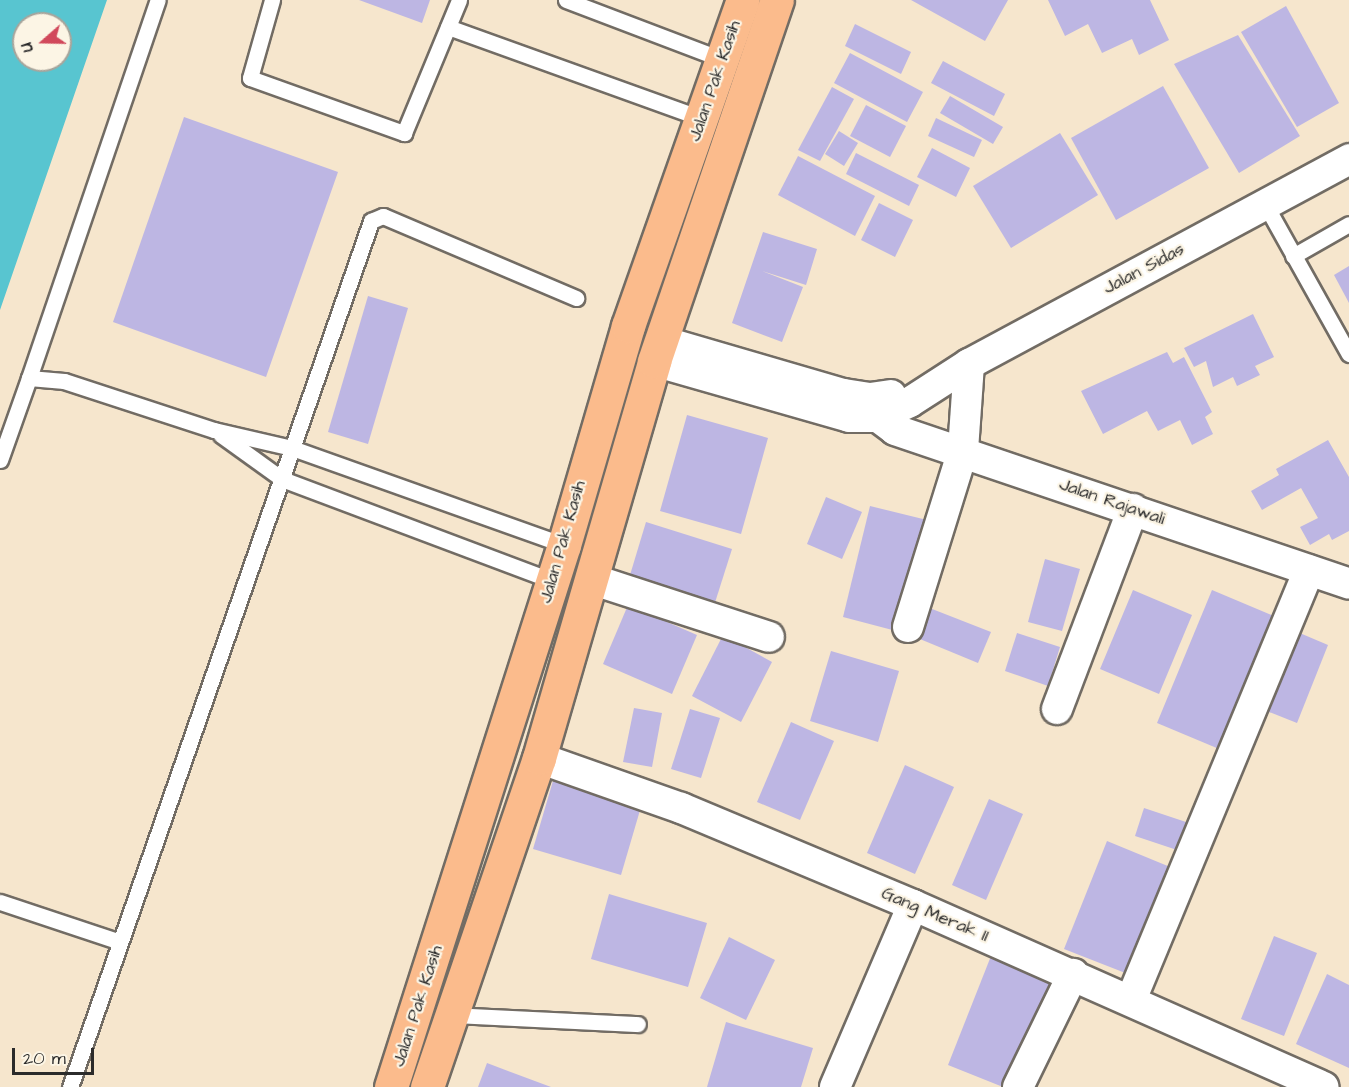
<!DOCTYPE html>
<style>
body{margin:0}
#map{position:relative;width:1349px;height:1087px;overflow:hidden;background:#f6e6cd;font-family:"Architects Daughter",sans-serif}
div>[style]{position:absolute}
.water>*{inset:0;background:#58c5d0}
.building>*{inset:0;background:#bdb6e3}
.roads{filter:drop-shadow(2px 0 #726c64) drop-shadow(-2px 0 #726c64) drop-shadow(0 2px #726c64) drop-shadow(0 -2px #726c64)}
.service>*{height:15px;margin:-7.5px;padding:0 7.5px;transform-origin:7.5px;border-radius:7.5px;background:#fff}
.minor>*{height:30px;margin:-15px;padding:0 15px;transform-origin:15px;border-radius:15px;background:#fff}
.trunk>*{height:33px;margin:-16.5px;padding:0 16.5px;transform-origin:16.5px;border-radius:16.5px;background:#fbbb8c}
span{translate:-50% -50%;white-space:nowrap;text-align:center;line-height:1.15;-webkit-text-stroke:4.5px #fcf5e5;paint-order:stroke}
.street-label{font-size:18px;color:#2b2b2b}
.north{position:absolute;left:12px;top:12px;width:60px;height:60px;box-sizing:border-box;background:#fcf5e5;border:2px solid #a8a49b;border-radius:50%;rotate:250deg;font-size:16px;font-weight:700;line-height:24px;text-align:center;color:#2b2b2b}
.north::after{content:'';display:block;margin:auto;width:21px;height:27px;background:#d1495b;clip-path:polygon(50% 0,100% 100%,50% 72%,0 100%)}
.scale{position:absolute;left:12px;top:1048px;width:82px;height:27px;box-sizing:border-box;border:3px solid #2b2b2b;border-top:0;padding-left:8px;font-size:18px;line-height:21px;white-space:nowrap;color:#2b2b2b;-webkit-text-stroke:4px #fcf5e5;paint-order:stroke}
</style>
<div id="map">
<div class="water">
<i style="clip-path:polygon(evenodd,0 0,107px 0,0 310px,0 0,24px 24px,60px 24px,60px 60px,24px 60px,24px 24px)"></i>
</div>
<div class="building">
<i style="clip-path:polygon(359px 0,430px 0,422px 23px)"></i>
<i style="clip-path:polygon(911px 0,1008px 0,985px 41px)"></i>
<i style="clip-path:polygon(1048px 0,1150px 0,1169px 40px,1139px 55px,1132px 39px,1102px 53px,1088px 24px,1065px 36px)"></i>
<i style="clip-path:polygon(1286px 6px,1339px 103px,1297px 127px,1241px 32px)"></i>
<i style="clip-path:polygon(855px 24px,911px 52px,901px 74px,845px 46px)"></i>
<i style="clip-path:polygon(1238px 35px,1300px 136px,1239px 173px,1174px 64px)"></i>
<i style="clip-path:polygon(850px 53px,923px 92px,907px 122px,834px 83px)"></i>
<i style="clip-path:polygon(943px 61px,1005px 94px,994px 116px,931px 83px)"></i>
<i style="clip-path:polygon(1163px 86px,1209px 168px,1116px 220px,1071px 138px)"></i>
<i style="clip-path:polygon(832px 87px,854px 99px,820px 161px,798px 150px)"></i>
<i style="clip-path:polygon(950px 96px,1003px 127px,993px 144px,940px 113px)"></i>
<i style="clip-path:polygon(866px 105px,906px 126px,890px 157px,850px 136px)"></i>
<i style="clip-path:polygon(184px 117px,338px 172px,266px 377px,113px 322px)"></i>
<i style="clip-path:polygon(936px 118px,982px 140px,974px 157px,928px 136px)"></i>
<i style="clip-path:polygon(839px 131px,858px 143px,844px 166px,825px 154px)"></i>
<i style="clip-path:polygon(1060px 133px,1098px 195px,1011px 248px,973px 186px)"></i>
<i style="clip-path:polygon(932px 148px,970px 168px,956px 197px,917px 177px)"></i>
<i style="clip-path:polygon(856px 153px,919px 185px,909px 206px,846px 174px)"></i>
<i style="clip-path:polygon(798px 156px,875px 196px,855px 236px,778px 195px)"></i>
<i style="clip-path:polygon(879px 203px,913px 220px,895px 257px,861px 240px)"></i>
<i style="clip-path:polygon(763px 232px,817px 249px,806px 285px,762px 271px,803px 287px,782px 342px,732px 323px)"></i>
<i style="clip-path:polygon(1349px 266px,1349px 303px,1334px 275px)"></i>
<i style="clip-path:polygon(368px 296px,408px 308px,368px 444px,328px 432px)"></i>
<i style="clip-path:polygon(1253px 314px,1274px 357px,1255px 366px,1260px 375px,1237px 386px,1233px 377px,1213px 387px,1206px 361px,1194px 367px,1184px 348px)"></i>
<i style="clip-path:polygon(1167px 352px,1173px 363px,1184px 357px,1212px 412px,1205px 417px,1213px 434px,1192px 445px,1180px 420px,1158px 431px,1147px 411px,1103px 434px,1081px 391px)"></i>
<i style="clip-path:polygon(687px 415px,768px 438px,741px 534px,660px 511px)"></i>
<i style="clip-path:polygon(1328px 440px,1349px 477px,1349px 531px,1332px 540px,1329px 534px,1310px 545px,1300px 527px,1318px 518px,1301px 488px,1262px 510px,1251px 491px,1279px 475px,1276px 469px)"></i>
<i style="clip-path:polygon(826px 497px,862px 512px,842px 559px,807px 544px)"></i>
<i style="clip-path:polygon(870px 506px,927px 520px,900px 632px,843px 617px)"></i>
<i style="clip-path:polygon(646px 522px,732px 549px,712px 612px,627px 585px)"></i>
<i style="clip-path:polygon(1045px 559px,1080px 569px,1062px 631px,1028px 622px)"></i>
<i style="clip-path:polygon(1133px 590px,1192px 615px,1159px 694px,1100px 669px)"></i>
<i style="clip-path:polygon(1212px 590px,1286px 621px,1231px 754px,1157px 723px)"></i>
<i style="clip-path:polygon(628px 605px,697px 635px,672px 694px,603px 664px)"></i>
<i style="clip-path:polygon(927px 607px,991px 632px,978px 663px,915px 637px)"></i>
<i style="clip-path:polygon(1295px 631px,1328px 645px,1297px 723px,1264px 710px)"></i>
<i style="clip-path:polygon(1017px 633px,1060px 647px,1048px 686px,1005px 671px)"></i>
<i style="clip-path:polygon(723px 635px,772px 662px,741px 722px,692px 696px)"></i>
<i style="clip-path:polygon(831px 651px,899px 671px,878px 742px,810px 721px)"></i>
<i style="clip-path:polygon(634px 708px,662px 713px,652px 767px,623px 762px)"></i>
<i style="clip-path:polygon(690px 709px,720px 718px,701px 778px,671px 769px)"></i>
<i style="clip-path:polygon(791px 722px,834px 741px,800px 820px,757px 802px)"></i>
<i style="clip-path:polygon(905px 765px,954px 787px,915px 874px,867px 853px)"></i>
<i style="clip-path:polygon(555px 774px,643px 800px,621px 875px,533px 849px)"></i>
<i style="clip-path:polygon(989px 799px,1023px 814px,986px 900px,952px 885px)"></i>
<i style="clip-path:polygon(1144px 808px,1192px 824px,1183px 852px,1135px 836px)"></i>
<i style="clip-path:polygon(1107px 841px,1175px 869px,1133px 976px,1064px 949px)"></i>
<i style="clip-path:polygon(609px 894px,707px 923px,688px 987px,591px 959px)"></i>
<i style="clip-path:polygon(1274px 936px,1317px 953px,1284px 1036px,1241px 1019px)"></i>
<i style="clip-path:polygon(729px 937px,775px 960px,746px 1020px,700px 998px)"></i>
<i style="clip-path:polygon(991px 956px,1056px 982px,1003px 1087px,948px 1065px)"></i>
<i style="clip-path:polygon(1327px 974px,1349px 985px,1349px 1068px,1296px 1044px)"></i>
<i style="clip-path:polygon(726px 1022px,813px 1048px,801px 1087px,707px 1087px)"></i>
<i style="clip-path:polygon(487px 1063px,551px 1087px,478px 1087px)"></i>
</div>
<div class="roads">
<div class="service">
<i style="left:272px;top:0;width:81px;rotate:105.8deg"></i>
<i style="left:250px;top:78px;width:164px;rotate:19.7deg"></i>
<i style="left:404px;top:133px;width:144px;rotate:-67.5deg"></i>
<i style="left:566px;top:0;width:166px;rotate:20.8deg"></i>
<i style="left:448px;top:27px;width:269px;rotate:19.8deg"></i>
<i style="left:1265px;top:204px;width:172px;rotate:60.8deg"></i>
<i style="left:1293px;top:256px;width:64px;rotate:-29.7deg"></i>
<i style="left:29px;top:378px;width:399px;rotate:-71.2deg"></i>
<i style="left:221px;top:435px;width:75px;rotate:35.8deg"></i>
<i style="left:282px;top:479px;width:290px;rotate:20.6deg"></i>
<i style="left:0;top:460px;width:87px;rotate:-70.5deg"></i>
<i style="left:29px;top:378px;width:35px;rotate:5deg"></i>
<i style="left:64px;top:381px;width:158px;rotate:18.1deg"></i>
<i style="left:214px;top:430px;width:80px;rotate:13deg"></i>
<i style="left:292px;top:448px;width:289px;rotate:19.6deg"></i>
<i style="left:0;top:902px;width:126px;rotate:18.4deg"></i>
<i style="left:452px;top:1015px;width:186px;rotate:2.8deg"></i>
<i style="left:70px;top:1087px;width:917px;rotate:-70.83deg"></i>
<i style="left:371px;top:221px;width:13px;rotate:-23deg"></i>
<i style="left:383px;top:216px;width:210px;rotate:23deg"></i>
</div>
<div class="minor">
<i style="left:661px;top:341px;width:191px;rotate:16.2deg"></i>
<i style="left:844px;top:394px;width:26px;rotate:9deg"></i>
<i style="left:870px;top:398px;width:21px;rotate:-8deg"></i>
<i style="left:654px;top:361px;width:203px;rotate:16deg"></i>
<i style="left:849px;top:417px;width:29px"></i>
<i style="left:878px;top:417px;width:35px;rotate:-25deg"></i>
<i style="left:910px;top:402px;width:70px;rotate:-32.8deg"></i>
<i style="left:969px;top:364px;width:432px;rotate:-28.3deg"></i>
<i style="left:872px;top:404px;width:14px;rotate:65deg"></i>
<i style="left:878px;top:417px;width:21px;rotate:37deg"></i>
<i style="left:895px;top:430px;width:479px;rotate:18.7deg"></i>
<i style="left:591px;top:579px;width:187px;rotate:18deg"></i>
<i style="left:908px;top:627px;width:185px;rotate:-72.7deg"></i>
<i style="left:963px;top:450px;width:86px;rotate:-86deg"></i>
<i style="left:1057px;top:709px;width:214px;rotate:-69.2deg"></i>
<i style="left:539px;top:758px;width:151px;rotate:19.4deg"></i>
<i style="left:681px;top:808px;width:251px;rotate:22.7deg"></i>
<i style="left:913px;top:905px;width:449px;rotate:23.9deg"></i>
<i style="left:1131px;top:1000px;width:465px;rotate:-67.5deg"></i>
<i style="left:835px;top:1087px;width:198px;rotate:-66.8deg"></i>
<i style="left:1018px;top:1087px;width:126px;rotate:-64deg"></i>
</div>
<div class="trunk">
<i style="left:391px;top:1087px;width:569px;rotate:-72.3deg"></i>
<i style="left:564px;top:545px;width:228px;rotate:-73.7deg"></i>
<i style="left:628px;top:326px;width:346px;rotate:-70.6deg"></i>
<i style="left:427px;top:1087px;width:348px;rotate:-71.2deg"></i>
<i style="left:539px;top:758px;width:413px;rotate:-73.8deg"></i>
<i style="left:654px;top:361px;width:381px;rotate:-71.2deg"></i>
</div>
</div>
<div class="street-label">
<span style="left:715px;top:81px;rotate:-71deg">Jalan Pak Kasih</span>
<span style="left:1144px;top:269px;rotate:-28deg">Jalan Sidas</span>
<span style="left:1112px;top:502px;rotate:19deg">Jalan Rajawali</span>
<span style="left:563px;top:542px;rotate:-74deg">Jalan Pak Kasih</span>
<span style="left:935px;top:915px;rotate:23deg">Gang Merak II</span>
<span style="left:418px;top:1006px;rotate:-72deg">Jalan Pak Kasih</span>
</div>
<div class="north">U</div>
<div class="scale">20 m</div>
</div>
